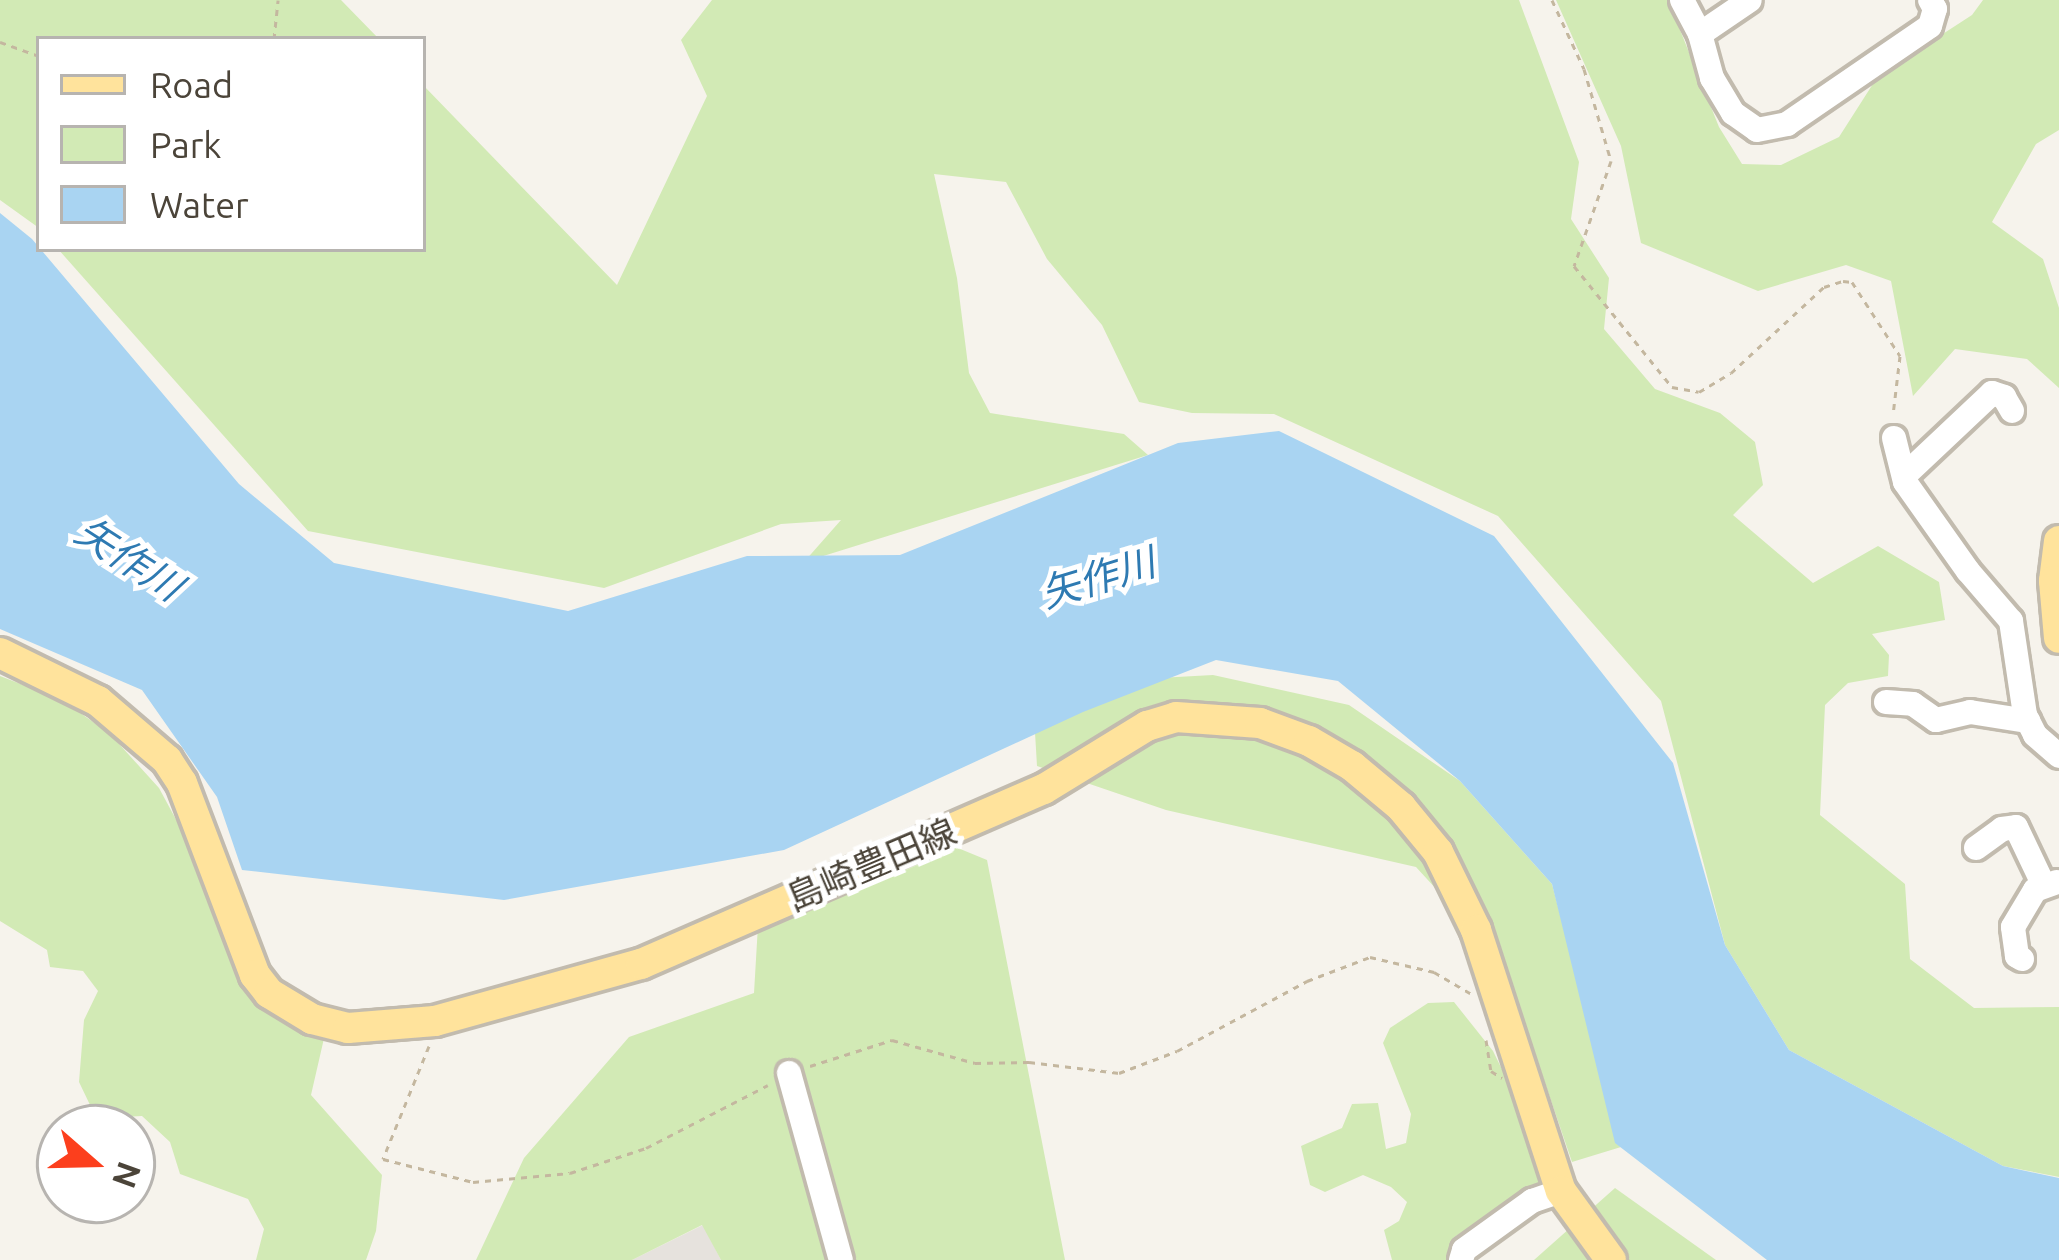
<!DOCTYPE html>
<meta charset="utf-8">
<style>
body{margin:0}
#map{position:relative;width:2059px;height:1260px;overflow:hidden;background:#f6f3ec;font-family:Ubuntu,"Noto Sans JP",sans-serif}
div>[style]{position:absolute}
.industrial>*{inset:0;background:#e6e2dd}
.green>*{inset:0;background:#d2eab5}
.water>*{inset:0;background:#a9d4f2}
.path>*{height:3px;margin-top:-1.5px;transform-origin:0;background:repeating-linear-gradient(90deg,#c4b79f 0 6px,transparent 0 12px)}
.roads{filter:drop-shadow(3px 0 #c2bbae) drop-shadow(-3px 0 #c2bbae) drop-shadow(0 3px #c2bbae) drop-shadow(0 -3px #c2bbae)}
.minor>*{height:24px;margin:-12px;padding:0 12px;transform-origin:12px;border-radius:12px;background:#fff}
.major>*{height:30px;margin:-15px;padding:0 15px;transform-origin:15px;border-radius:15px;background:#ffe39c}
span{translate:-50% -50%;white-space:nowrap;text-align:center;line-height:1.15;-webkit-text-stroke:10px #fff;paint-order:stroke}
.street-label{font-size:36px;color:#4b4439}
.water-label{font-size:39px;color:#2e7ab2;font-style:italic}
.legend{position:absolute;left:36px;top:36px;width:390px;height:216px;box-sizing:border-box;background:#fff;border:3px solid #b7b4b0;margin:0;padding:15px 21px;list-style:none;font-size:36px;color:#4b4439}
.legend li{display:flex;align-items:center;gap:24px;height:60px}
.legend b{width:60px;border:3px solid #b7b4b0}
.north{position:absolute;left:36px;top:1104px;width:120px;height:120px;box-sizing:border-box;background:#fff;border:3px solid #b7b4b0;border-radius:50%;rotate:110deg;font-size:33px;font-weight:700;line-height:48px;text-align:center;color:#4b4439}
.north::after{content:'';display:block;margin:auto;width:42px;height:54px;background:#fc3f1d;clip-path:polygon(50% 0,100% 100%,50% 72%,0 100%)}
</style>
<div id="map">
<div class="industrial">
<i style="clip-path:polygon(703px 1225px,721px 1260px,632px 1260px)"></i>
</div>
<div class="green">
<i style="clip-path:polygon(0 0,341px 0,379px 39px,39px 39px,39px 228px,0 200px)"></i>
<i style="clip-path:polygon(712px 0,1519px 0,1579px 162px,1571px 219px,1609px 278px,1604px 329px,1655px 389px,1720px 413px,1755px 442px,1763px 485px,1733px 515px,1813px 583px,1878px 546px,1939px 582px,1945px 620px,1872px 634px,1889px 655px,1888px 676px,1848px 683px,1825px 705px,1820px 815px,1905px 884px,1910px 959px,1974px 1008px,2059px 1007px,2059px 1177px,2003px 1166px,1789px 1050px,1725px 945px,1661px 701px,1498px 516px,1274px 414px,1192px 413px,1139px 402px,1102px 325px,1047px 259px,1006px 182px,934px 174px,957px 278px,969px 373px,990px 413px,1124px 434px,1148px 455px,804px 562px,841px 520px,781px 524px,604px 588px,308px 531px,58px 249px,423px 249px,423px 85px,617px 285px,707px 96px,681px 40px)"></i>
<i style="clip-path:polygon(1556px 0,1668px 0,1719px 127px,1742px 164px,1781px 165px,1839px 137px,1878px 76px,1972px 15px,1983px 0,2059px 0,2059px 130px,2036px 144px,1992px 222px,2043px 259px,2059px 308px,2059px 388px,2027px 359px,1955px 349px,1913px 396px,1891px 281px,1846px 265px,1758px 291px,1641px 243px,1621px 146px)"></i>
<i style="clip-path:polygon(1213px 675px,1349px 705px,1460px 781px,1552px 884px,1621px 1147px,1572px 1162px,1504px 963px,1416px 867px,1166px 810px,1037px 766px,1033px 699px,1086px 682px)"></i>
<i style="clip-path:polygon(0 676px,62px 700px,110px 734px,159px 788px,193px 851px,247px 979px,325px 1034px,311px 1095px,382px 1175px,376px 1231px,366px 1260px,256px 1260px,264px 1229px,248px 1199px,180px 1174px,170px 1142px,142px 1116px,104px 1118px,91px 1107px,79px 1082px,84px 1020px,98px 991px,83px 971px,50px 967px,47px 950px,0 921px)"></i>
<i style="clip-path:polygon(953px 846px,987px 860px,1065px 1260px,721px 1260px,702px 1225px,632px 1260px,476px 1260px,524px 1158px,629px 1037px,754px 993px,758px 925px)"></i>
<i style="clip-path:polygon(1454px 1002px,1493px 1051px,1519px 1104px,1539px 1184px,1453px 1238px,1446px 1260px,1392px 1260px,1384px 1230px,1399px 1221px,1407px 1202px,1391px 1187px,1363px 1175px,1325px 1192px,1310px 1185px,1301px 1146px,1342px 1128px,1352px 1104px,1378px 1103px,1386px 1149px,1406px 1143px,1411px 1114px,1383px 1043px,1390px 1028px,1428px 1003px)"></i>
<i style="clip-path:polygon(1615px 1188px,1716px 1260px,1534px 1260px)"></i>
</div>
<div class="water">
<i style="clip-path:polygon(0 213px,32px 239px,239px 484px,334px 563px,568px 611px,747px 556px,900px 555px,1178px 443px,1279px 431px,1494px 536px,1673px 763px,1725px 945px,1789px 1050px,2003px 1166px,2059px 1178px,2059px 1260px,1767px 1260px,1615px 1143px,1552px 884px,1460px 781px,1338px 681px,1216px 660px,1083px 712px,784px 850px,504px 900px,242px 870px,217px 797px,142px 690px,0 629px)"></i>
</div>
<div class="path">
<i style="left:1552px;top:0;width:76px;rotate:65.1deg"></i>
<i style="left:1584px;top:69px;width:96px;rotate:73.6deg"></i>
<i style="left:1611px;top:161px;width:111px;rotate:109.4deg"></i>
<i style="left:1574px;top:266px;width:156px;rotate:51deg"></i>
<i style="left:1672px;top:387px;width:27px;rotate:10deg"></i>
<i style="left:1699px;top:392px;width:37px;rotate:-31deg"></i>
<i style="left:1731px;top:373px;width:127px;rotate:-42.8deg"></i>
<i style="left:1824px;top:287px;width:20px;rotate:-18deg"></i>
<i style="left:1843px;top:281px;width:9px;rotate:6deg"></i>
<i style="left:1852px;top:282px;width:88px;rotate:57deg"></i>
<i style="left:1900px;top:356px;width:59px;rotate:96.8deg"></i>
<i style="left:274px;top:39px;width:39px;rotate:-84deg"></i>
<i style="left:0;top:42px;width:41px;rotate:19.7deg"></i>
<i style="left:1486px;top:1040px;width:31px;rotate:81deg"></i>
<i style="left:1491px;top:1071px;width:13px;rotate:32deg"></i>
<i style="left:429px;top:1046px;width:122px;rotate:112.2deg"></i>
<i style="left:383px;top:1159px;width:93px;rotate:14.3deg"></i>
<i style="left:473px;top:1182px;width:97px;rotate:-5.3deg"></i>
<i style="left:570px;top:1173px;width:80px;rotate:-18.2deg"></i>
<i style="left:646px;top:1148px;width:137px;rotate:-27.3deg"></i>
<i style="left:810px;top:1066px;width:86px;rotate:-17.6deg"></i>
<i style="left:892px;top:1040px;width:86px;rotate:15.5deg"></i>
<i style="left:975px;top:1063px;width:54px;rotate:-1.1deg"></i>
<i style="left:1029px;top:1062px;width:91px;rotate:7deg"></i>
<i style="left:1119px;top:1073px;width:62px;rotate:-20.8deg"></i>
<i style="left:1177px;top:1051px;width:148px;rotate:-28.3deg"></i>
<i style="left:1307px;top:981px;width:67px;rotate:-20.9deg"></i>
<i style="left:1370px;top:957px;width:66px;rotate:13.2deg"></i>
<i style="left:1434px;top:972px;width:42px;rotate:30.3deg"></i>
</div>
<div class="roads">
<div class="minor">
<i style="left:1682px;top:0;width:38px;rotate:62deg"></i>
<i style="left:1700px;top:34px;width:46px;rotate:74.7deg"></i>
<i style="left:1712px;top:78px;width:41px;rotate:59deg"></i>
<i style="left:1733px;top:113px;width:29px;rotate:35deg"></i>
<i style="left:1757px;top:130px;width:31px;rotate:-11deg"></i>
<i style="left:1787px;top:124px;width:173px;rotate:-34.4deg"></i>
<i style="left:1930px;top:26px;width:18px;rotate:-74deg"></i>
<i style="left:1935px;top:9px;width:10px;rotate:-119deg"></i>
<i style="left:1700px;top:34px;width:60px;rotate:-34.2deg"></i>
<i style="left:1894px;top:438px;width:45px;rotate:76deg"></i>
<i style="left:1905px;top:482px;width:109px;rotate:54.7deg"></i>
<i style="left:1968px;top:571px;width:66px;rotate:49.3deg"></i>
<i style="left:2011px;top:621px;width:95px;rotate:81.5deg"></i>
<i style="left:2025px;top:715px;width:22px;rotate:63deg"></i>
<i style="left:2035px;top:735px;width:32px;rotate:41deg"></i>
<i style="left:1904px;top:476px;width:121px;rotate:-43.3deg"></i>
<i style="left:1992px;top:393px;width:13px;rotate:18deg"></i>
<i style="left:2004px;top:397px;width:16px;rotate:60deg"></i>
<i style="left:1886px;top:702px;width:27px;rotate:4deg"></i>
<i style="left:1913px;top:704px;width:28px;rotate:35deg"></i>
<i style="left:1936px;top:720px;width:35px;rotate:-13deg"></i>
<i style="left:1970px;top:712px;width:59px;rotate:8.8deg"></i>
<i style="left:1976px;top:848px;width:32px;rotate:-36deg"></i>
<i style="left:2002px;top:829px;width:14px;rotate:-8deg"></i>
<i style="left:2016px;top:827px;width:65px;rotate:64.6deg"></i>
<i style="left:2022px;top:959px;width:6px;rotate:-149deg"></i>
<i style="left:2017px;top:956px;width:29px;rotate:-98deg"></i>
<i style="left:2013px;top:927px;width:43px;rotate:-59.3deg"></i>
<i style="left:2035px;top:890px;width:23px;rotate:-20deg"></i>
<i style="left:789px;top:1073px;width:194px;rotate:74.5deg"></i>
<i style="left:1461px;top:1260px;width:10px;rotate:-73deg"></i>
<i style="left:1464px;top:1250px;width:84px;rotate:-35.8deg"></i>
<i style="left:1532px;top:1201px;width:31px;rotate:-19deg"></i>
</div>
<div class="major">
<i style="left:2059px;top:541px;width:40px;rotate:97.1deg"></i>
<i style="left:2054px;top:581px;width:57px;rotate:85deg"></i>
<i style="left:0;top:653px;width:109px;rotate:26.1deg"></i>
<i style="left:98px;top:701px;width:91px;rotate:40.5deg"></i>
<i style="left:167px;top:760px;width:27px;rotate:57deg"></i>
<i style="left:182px;top:783px;width:205px;rotate:69.2deg"></i>
<i style="left:255px;top:975px;width:23px;rotate:52deg"></i>
<i style="left:269px;top:993px;width:50px;rotate:31.2deg"></i>
<i style="left:312px;top:1019px;width:37px;rotate:14deg"></i>
<i style="left:348px;top:1028px;width:87px;rotate:-4.6deg"></i>
<i style="left:435px;top:1021px;width:214px;rotate:-15.5deg"></i>
<i style="left:641px;top:964px;width:439px;rotate:-23.5deg"></i>
<i style="left:1044px;top:789px;width:121px;rotate:-31.5deg"></i>
<i style="left:1147px;top:726px;width:30px;rotate:-17deg"></i>
<i style="left:1176px;top:717px;width:84px;rotate:4.1deg"></i>
<i style="left:1260px;top:723px;width:52px;rotate:20.2deg"></i>
<i style="left:1309px;top:741px;width:50px;rotate:30.2deg"></i>
<i style="left:1352px;top:766px;width:64px;rotate:39.9deg"></i>
<i style="left:1401px;top:807px;width:58px;rotate:50.6deg"></i>
<i style="left:1438px;top:852px;width:87px;rotate:64deg"></i>
<i style="left:1476px;top:930px;width:274px;rotate:72deg"></i>
<i style="left:1561px;top:1191px;width:85px;rotate:54.1deg"></i>
</div>
</div>
<div class="street-label">
<span style="left:871px;top:864px;rotate:-23deg">島崎豊田線</span>
</div>
<div class="water-label">
<span style="left:129px;top:559px;rotate:33deg">矢作川</span>
<span style="left:1098px;top:578px;rotate:-17deg">矢作川</span>
</div>
<ul class="legend">
<li><b style="height:15px;background:#ffe39c"></b>Road</li>
<li><b style="height:33px;background:#d2eab5"></b>Park</li>
<li><b style="height:33px;background:#a9d4f2"></b>Water</li>
</ul>
<div class="north">N</div>
</div>
